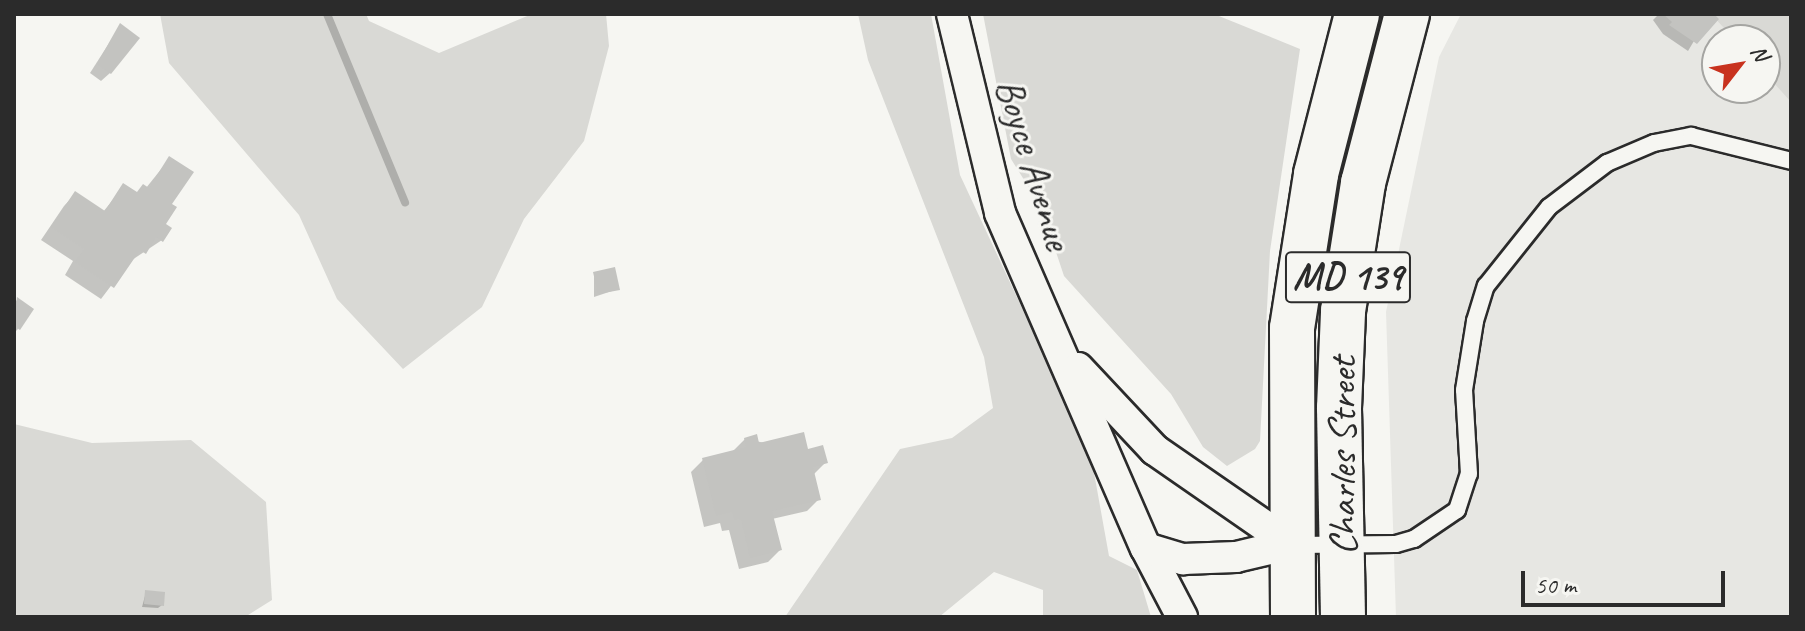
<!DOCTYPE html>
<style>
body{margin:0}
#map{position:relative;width:1805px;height:631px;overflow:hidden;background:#f6f6f2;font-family:Caveat,sans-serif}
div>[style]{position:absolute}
.built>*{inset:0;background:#e7e7e3}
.green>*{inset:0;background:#d9d9d5}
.shadow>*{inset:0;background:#0003}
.stream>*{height:8px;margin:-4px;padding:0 4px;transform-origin:4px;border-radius:4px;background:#aeaeab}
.building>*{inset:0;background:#c3c3c0}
.roads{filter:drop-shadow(2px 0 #2b2b2b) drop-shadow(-2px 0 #2b2b2b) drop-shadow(0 2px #2b2b2b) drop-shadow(0 -2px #2b2b2b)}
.service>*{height:16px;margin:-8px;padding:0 8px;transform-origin:8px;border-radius:8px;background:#f6f6f2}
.minor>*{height:30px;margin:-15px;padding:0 15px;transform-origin:15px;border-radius:15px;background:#f6f6f2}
.primary>*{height:44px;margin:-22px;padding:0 22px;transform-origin:22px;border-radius:22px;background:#f6f6f2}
span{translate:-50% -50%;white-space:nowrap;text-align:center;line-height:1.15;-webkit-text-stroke:6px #f6f6f2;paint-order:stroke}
.shield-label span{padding:2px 6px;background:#f6f6f2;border:2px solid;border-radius:6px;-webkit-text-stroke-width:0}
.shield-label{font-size:38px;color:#2b2b2b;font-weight:700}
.street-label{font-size:40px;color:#2b2b2b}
.frame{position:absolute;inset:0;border:16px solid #2b2b2b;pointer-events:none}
.north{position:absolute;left:1701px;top:24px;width:80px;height:80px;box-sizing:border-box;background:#f6f6f2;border:2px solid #a5a5a2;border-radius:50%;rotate:59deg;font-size:22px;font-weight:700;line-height:32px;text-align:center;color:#2b2b2b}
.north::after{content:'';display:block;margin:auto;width:28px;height:36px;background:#c8321e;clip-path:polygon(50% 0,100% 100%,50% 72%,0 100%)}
.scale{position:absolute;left:1521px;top:571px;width:204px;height:36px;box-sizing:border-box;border:4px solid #2b2b2b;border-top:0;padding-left:10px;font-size:24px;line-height:28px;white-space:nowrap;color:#2b2b2b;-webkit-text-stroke:6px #f6f6f2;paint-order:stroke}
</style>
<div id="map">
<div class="built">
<i style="clip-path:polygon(evenodd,1461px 14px,1791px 14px,1791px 617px,1396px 617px,1386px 312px,1439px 57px,1461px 14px,1717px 40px,1765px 40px,1765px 88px,1717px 88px,1717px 40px)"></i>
</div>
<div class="green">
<i style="clip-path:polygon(160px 14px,366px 14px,369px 21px,439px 53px,532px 14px,606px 14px,609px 46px,584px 141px,524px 219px,482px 307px,403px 369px,337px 299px,299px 215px,169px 63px)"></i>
<i style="clip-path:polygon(858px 14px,931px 14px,960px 175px,1091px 456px,1109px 556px,1137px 570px,1151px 617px,1043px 617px,1043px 590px,994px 572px,939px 617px,785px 617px,900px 449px,952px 438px,993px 408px,984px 357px,868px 60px)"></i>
<i style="clip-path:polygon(983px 14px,1214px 14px,1300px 49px,1270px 251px,1260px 441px,1255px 449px,1227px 466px,1203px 447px,1171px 394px,1064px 276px,1041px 207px,1011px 159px)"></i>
<i style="clip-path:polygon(1711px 14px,1791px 14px,1791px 102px,1765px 73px,1765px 40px,1735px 40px)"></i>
<i style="clip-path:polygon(14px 424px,92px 443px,191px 440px,266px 502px,272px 600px,245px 617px,14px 617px)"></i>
</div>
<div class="shadow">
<i style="clip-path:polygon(1659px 14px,1710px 14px,1688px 51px,1663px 34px,1653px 20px)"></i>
<i style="clip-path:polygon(120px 26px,110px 73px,101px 81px,90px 73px)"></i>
<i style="clip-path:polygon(170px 158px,170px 204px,162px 240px,129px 262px,101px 299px,65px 275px,73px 261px,41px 240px,64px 206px,75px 194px,103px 212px,124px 186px,136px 194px,146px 188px)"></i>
<i style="clip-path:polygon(594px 273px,618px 289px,594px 297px)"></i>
<i style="clip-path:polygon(17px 300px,18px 329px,15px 332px,14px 303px)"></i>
<i style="clip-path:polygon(745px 439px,807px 451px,826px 462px,813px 475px,819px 499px,807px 511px,772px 519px,780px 550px,768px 562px,739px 569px,729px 530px,722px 531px,720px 523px,704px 527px,691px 472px,703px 460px,733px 451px)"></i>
<i style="clip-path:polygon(146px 592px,162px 605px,158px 608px,142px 607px)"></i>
</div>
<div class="stream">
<i style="left:327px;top:14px;width:204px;rotate:67.5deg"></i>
</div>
<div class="building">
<i style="clip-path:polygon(1663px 14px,1714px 14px,1719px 19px,1697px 44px,1669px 25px,1672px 22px)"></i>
<i style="clip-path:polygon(120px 23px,140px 38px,111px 74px,97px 64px)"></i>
<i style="clip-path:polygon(169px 156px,194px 172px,172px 204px,177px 207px,166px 224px,172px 228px,163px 242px,156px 237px,146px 254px,140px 250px,114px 288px,75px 262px,84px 249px,51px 227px,75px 191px,105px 211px,123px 183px,137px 192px,143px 184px,149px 188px)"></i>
<i style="clip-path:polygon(615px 267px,620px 290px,598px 294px,593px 272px)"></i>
<i style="clip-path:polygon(17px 297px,34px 309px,20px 330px,14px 326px)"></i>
<i style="clip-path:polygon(804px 432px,808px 449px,823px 445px,828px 463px,813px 467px,821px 500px,772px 511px,782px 550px,750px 558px,741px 519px,734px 520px,732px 512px,716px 516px,702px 458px,746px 447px,744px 438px,757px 434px,759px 443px)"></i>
<i style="clip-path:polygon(145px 590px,165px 592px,164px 606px,144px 604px)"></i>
</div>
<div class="roads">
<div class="service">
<i style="left:1296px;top:545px;width:100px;rotate:-0.6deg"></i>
<i style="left:1396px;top:544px;width:19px;rotate:-16deg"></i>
<i style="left:1414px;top:539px;width:52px;rotate:-34deg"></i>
<i style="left:1457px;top:510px;width:38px;rotate:-72deg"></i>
<i style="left:1469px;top:474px;width:84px;rotate:-93.4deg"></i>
<i style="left:1464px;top:390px;width:70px;rotate:-80.9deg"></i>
<i style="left:1475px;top:321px;width:37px;rotate:-73deg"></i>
<i style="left:1486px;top:286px;width:101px;rotate:-51.4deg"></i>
<i style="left:1549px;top:207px;width:73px;rotate:-37.2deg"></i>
<i style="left:1607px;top:163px;width:51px;rotate:-23.1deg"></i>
<i style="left:1654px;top:143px;width:38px;rotate:-11deg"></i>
<i style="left:1691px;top:136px;width:103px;rotate:14deg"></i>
</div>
<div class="minor">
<i style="left:952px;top:14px;width:205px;rotate:76.4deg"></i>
<i style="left:1000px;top:213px;width:365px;rotate:66.5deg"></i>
<i style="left:1146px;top:548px;width:78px;rotate:62.4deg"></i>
<i style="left:1078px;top:368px;width:112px;rotate:46.8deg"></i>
<i style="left:1155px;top:450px;width:165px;rotate:34.7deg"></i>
<i style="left:1146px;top:548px;width:39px;rotate:17deg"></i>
<i style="left:1183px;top:559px;width:53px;rotate:-2.2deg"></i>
<i style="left:1236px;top:557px;width:57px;rotate:-13.3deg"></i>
</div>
<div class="primary">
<i style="left:1293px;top:617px;width:289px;rotate:-90.2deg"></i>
<i style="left:1292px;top:328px;width:156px;rotate:-81.1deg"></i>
<i style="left:1316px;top:174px;width:165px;rotate:-75.6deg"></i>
<i style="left:1343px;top:617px;width:209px;rotate:-91.1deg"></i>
<i style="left:1339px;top:408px;width:97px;rotate:-87.6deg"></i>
<i style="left:1343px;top:311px;width:130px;rotate:-81.1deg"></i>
<i style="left:1363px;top:183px;width:175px;rotate:-75.4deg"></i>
</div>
</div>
<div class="shield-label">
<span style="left:1348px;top:277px">MD 139</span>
</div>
<div class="street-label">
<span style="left:1034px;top:164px;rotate:73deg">Boyce Avenue</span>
<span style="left:1342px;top:456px;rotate:-90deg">Charles Street</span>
</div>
<div class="frame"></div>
<div class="north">N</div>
<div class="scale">50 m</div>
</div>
